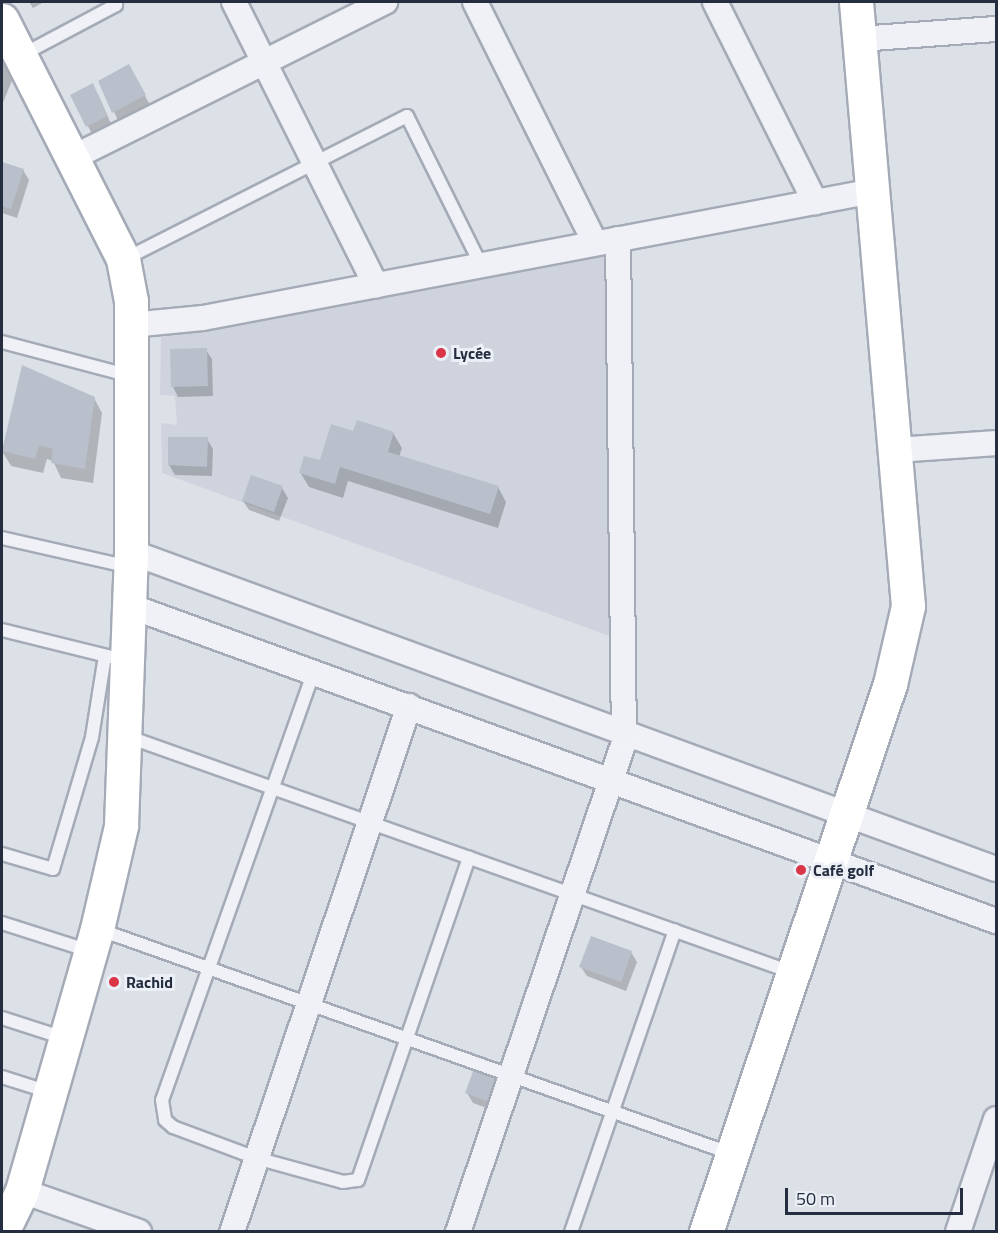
<!DOCTYPE html>
<meta charset="utf-8">
<style>
body{margin:0}
#map{position:relative;width:998px;height:1233px;overflow:hidden;background:#dce1e8;font-family:"Titillium Web",sans-serif}
div>[style]{position:absolute}
.built>*{inset:0;background:#ced3dd}
.shadow>*{inset:0;background:#0003}
.building>*{inset:0;background:#b9bfcb}
.roads{filter:drop-shadow(2px 0 #a5abb6) drop-shadow(-2px 0 #a5abb6) drop-shadow(0 2px #a5abb6) drop-shadow(0 -2px #a5abb6)}
.lane>*{height:12px;margin:-6px;padding:0 6px;transform-origin:6px;border-radius:6px;background:#eff1f6}
.street>*{height:24px;margin:-12px;padding:0 12px;transform-origin:12px;border-radius:12px;background:#eff1f6}
.secondary>*{height:33px;margin:-16.5px;padding:0 16.5px;transform-origin:16.5px;border-radius:16.5px;background:#fff}
.dots>*{width:16px;height:16px;translate:-50% -50%;box-sizing:border-box;border:3px solid #ecf0f6;border-radius:50%}
span{translate:-50% -50%;white-space:nowrap;text-align:center;line-height:1.15;-webkit-text-stroke:6px #ecf0f6;paint-order:stroke}
.poi-label{font-size:16px;color:#252d40;font-weight:700}
.left{translate:0 -50%;text-align:left}
.frame{position:absolute;inset:0;border:3px solid #252d40;pointer-events:none}
.scale{position:absolute;left:785px;top:1188px;width:178px;height:27px;box-sizing:border-box;border:3px solid #252d40;border-top:0;padding-left:8px;font-size:18px;line-height:21px;white-space:nowrap;color:#252d40;-webkit-text-stroke:4px #ecf0f6;paint-order:stroke}
</style>
<div id="map">
<div class="built">
<i style="clip-path:polygon(606px 256px,612px 637px,162px 473px,161px 423px,177px 425px,175px 396px,160px 395px,161px 337px)"></i>
</div>
<div class="shadow">
<i style="clip-path:polygon(29px 2px,44px 2px,33px 8px)"></i>
<i style="clip-path:polygon(2px 58px,13px 78px,2px 105px)"></i>
<i style="clip-path:polygon(129px 66px,150px 105px,119px 122px,99px 82px)"></i>
<i style="clip-path:polygon(98px 94px,112px 126px,93px 136px,72px 95px)"></i>
<i style="clip-path:polygon(2px 163px,23px 170px,29px 180px,17px 218px,2px 213px)"></i>
<i style="clip-path:polygon(206px 350px,212px 359px,213px 396px,178px 397px,173px 387px)"></i>
<i style="clip-path:polygon(23px 367px,94px 398px,102px 413px,93px 483px,61px 478px,53px 461px,47px 459px,43px 473px,11px 466px,2px 451px)"></i>
<i style="clip-path:polygon(354px 433px,393px 433px,402px 448px,399px 457px,498px 487px,506px 502px,498px 528px,348px 481px,343px 498px,309px 487px,300px 472px,321px 462px)"></i>
<i style="clip-path:polygon(170px 438px,207px 439px,213px 449px,212px 476px,175px 475px,169px 465px)"></i>
<i style="clip-path:polygon(282px 488px,288px 498px,279px 521px,249px 510px,243px 501px)"></i>
<i style="clip-path:polygon(631px 952px,637px 962px,626px 991px,587px 976px,581px 967px)"></i>
<i style="clip-path:polygon(475px 1071px,500px 1113px,473px 1103px,467px 1093px)"></i>
</div>
<div class="building">
<i style="clip-path:polygon(129px 64px,146px 95px,112px 113px,98px 81px)"></i>
<i style="clip-path:polygon(93px 83px,107px 116px,86px 127px,70px 95px)"></i>
<i style="clip-path:polygon(2px 162px,24px 169px,11px 209px,2px 206px)"></i>
<i style="clip-path:polygon(207px 348px,208px 386px,171px 387px,170px 349px)"></i>
<i style="clip-path:polygon(22px 365px,95px 397px,85px 469px,51px 463px,53px 449px,39px 445px,35px 459px,2px 451px)"></i>
<i style="clip-path:polygon(357px 420px,394px 432px,388px 452px,499px 486px,490px 514px,340px 467px,335px 484px,299px 473px,304px 456px,320px 460px,331px 424px,353px 431px)"></i>
<i style="clip-path:polygon(168px 437px,208px 437px,207px 467px,168px 465px)"></i>
<i style="clip-path:polygon(251px 475px,283px 486px,274px 512px,242px 501px)"></i>
<i style="clip-path:polygon(591px 936px,632px 951px,621px 982px,579px 967px)"></i>
<i style="clip-path:polygon(474px 1069px,504px 1080px,495px 1104px,465px 1093px)"></i>
</div>
<div class="roads">
<div class="lane">
<i style="left:20px;top:56px;width:109px;rotate:-28deg"></i>
<i style="left:116px;top:5px;width:4px;rotate:-124deg"></i>
<i style="left:125px;top:259px;width:316px;rotate:-26.9deg"></i>
<i style="left:407px;top:116px;width:166px;rotate:63.6deg"></i>
<i style="left:2px;top:342px;width:133px;rotate:14.8deg"></i>
<i style="left:2px;top:538px;width:131px;rotate:12.8deg"></i>
<i style="left:2px;top:630px;width:112px;rotate:13.9deg"></i>
<i style="left:314px;top:671px;width:455px;rotate:109.5deg"></i>
<i style="left:162px;top:1100px;width:20px;rotate:81deg"></i>
<i style="left:165px;top:1120px;width:11px;rotate:41deg"></i>
<i style="left:173px;top:1127px;width:89px;rotate:20.5deg"></i>
<i style="left:256px;top:1158px;width:90px;rotate:15.4deg"></i>
<i style="left:343px;top:1182px;width:15px;rotate:-8deg"></i>
<i style="left:358px;top:1180px;width:341px;rotate:-71deg"></i>
<i style="left:126px;top:736px;width:706px;rotate:19.54deg"></i>
<i style="left:2px;top:854px;width:53px;rotate:16.4deg"></i>
<i style="left:53px;top:869px;width:138px;rotate:-73.5deg"></i>
<i style="left:92px;top:737px;width:82px;rotate:-80.9deg"></i>
<i style="left:2px;top:923px;width:92px;rotate:17.7deg"></i>
<i style="left:98px;top:929px;width:673px;rotate:19.54deg"></i>
<i style="left:2px;top:1018px;width:65px;rotate:17.9deg"></i>
<i style="left:2px;top:1077px;width:49px;rotate:17.7deg"></i>
<i style="left:571px;top:1232px;width:319px;rotate:-71deg"></i>
</div>
<div class="street">
<i style="left:234px;top:2px;width:317px;rotate:63.4deg"></i>
<i style="left:475px;top:2px;width:269px;rotate:63.5deg"></i>
<i style="left:715px;top:2px;width:224px;rotate:63.4deg"></i>
<i style="left:859px;top:39px;width:137px;rotate:-4.2deg"></i>
<i style="left:72px;top:158px;width:350px;rotate:-26.5deg"></i>
<i style="left:131px;top:325px;width:72px;rotate:-5.6deg"></i>
<i style="left:203px;top:318px;width:682px;rotate:-10.73deg"></i>
<i style="left:897px;top:450px;width:99px;rotate:-4deg"></i>
<i style="left:131px;top:552px;width:921px;rotate:20.13deg"></i>
<i style="left:130px;top:606px;width:922px;rotate:19.99deg"></i>
<i style="left:22px;top:1191px;width:124px;rotate:19.3deg"></i>
<i style="left:232px;top:1232px;width:555px;rotate:-71.4deg"></i>
<i style="left:458px;top:1232px;width:517px;rotate:-71.28deg"></i>
<i style="left:624px;top:742px;width:503px;rotate:-90.68deg"></i>
<i style="left:958px;top:1232px;width:119px;rotate:-71.4deg"></i>
</div>
<div class="secondary">
<i style="left:2px;top:20px;width:268px;rotate:63.1deg"></i>
<i style="left:123px;top:259px;width:43px;rotate:79.2deg"></i>
<i style="left:131px;top:301px;width:251px;rotate:90deg"></i>
<i style="left:131px;top:552px;width:274px;rotate:92.1deg"></i>
<i style="left:121px;top:826px;width:106px;rotate:103.1deg"></i>
<i style="left:97px;top:929px;width:273px;rotate:106deg"></i>
<i style="left:22px;top:1191px;width:46px;rotate:116deg"></i>
<i style="left:706px;top:1232px;width:578px;rotate:-71.44deg"></i>
<i style="left:890px;top:684px;width:80px;rotate:-77deg"></i>
<i style="left:908px;top:606px;width:606px;rotate:-94.92deg"></i>
</div>
</div>
<div class="dots">
<i style="left:441px;top:353px;background:#da3547"></i>
<i style="left:801px;top:870px;background:#da3547"></i>
<i style="left:114px;top:982px;background:#da3547"></i>
</div>
<div class="poi-label">
<span class="left" style="left:453px;top:353px">Lycée</span>
<span class="left" style="left:813px;top:870px">Café golf</span>
<span class="left" style="left:126px;top:982px">Rachid</span>
</div>
<div class="frame"></div>
<div class="scale">50 m</div>
</div>
